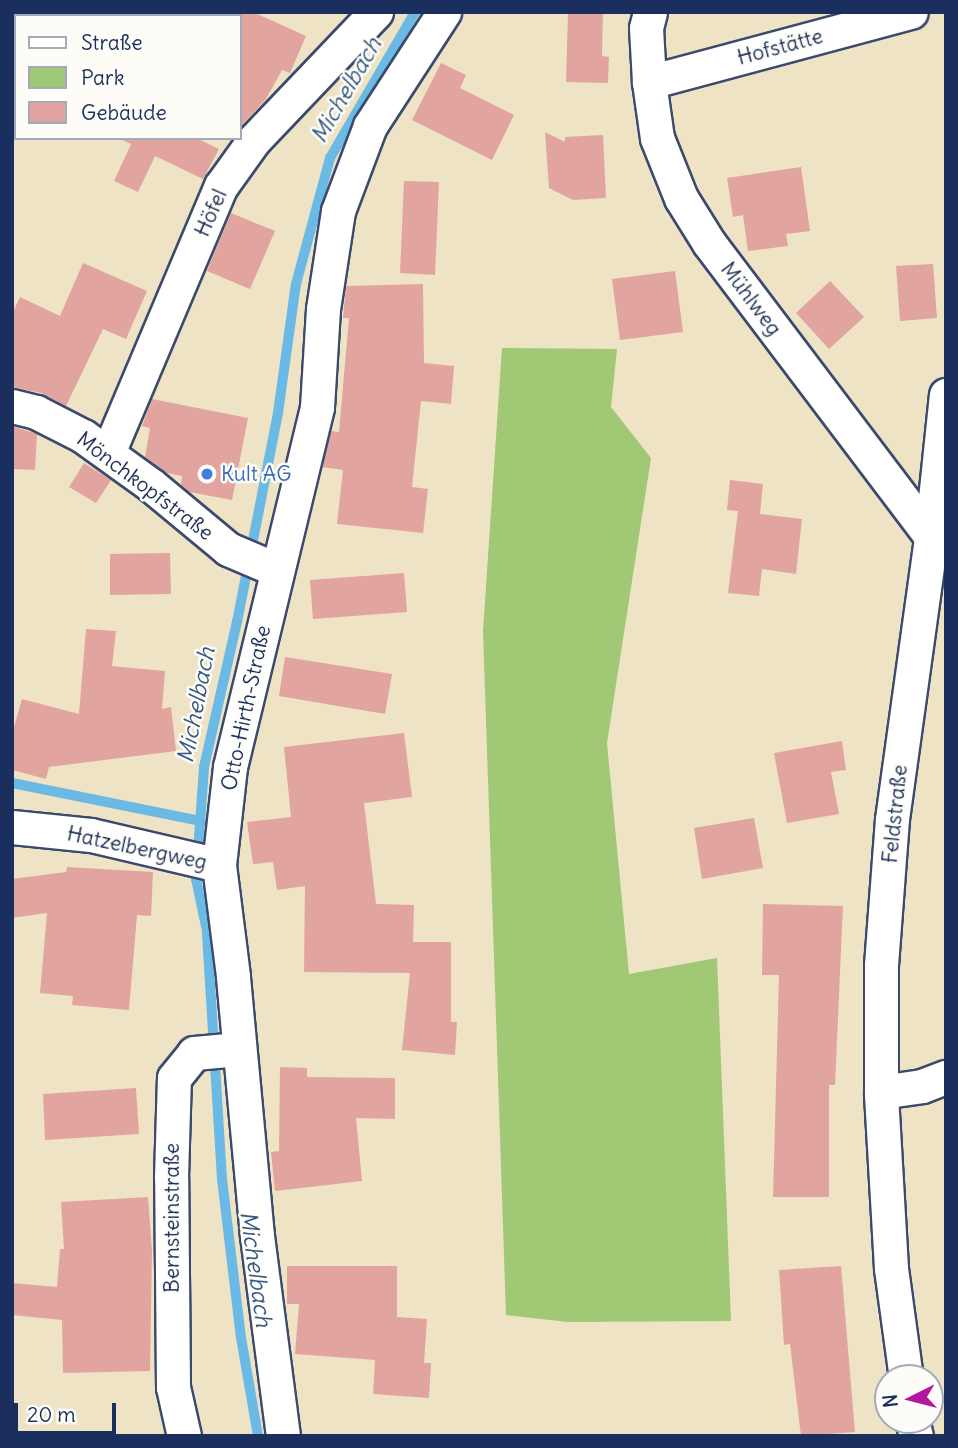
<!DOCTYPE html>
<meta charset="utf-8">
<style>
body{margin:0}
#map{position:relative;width:958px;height:1448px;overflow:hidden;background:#eee3c5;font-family:Delius,sans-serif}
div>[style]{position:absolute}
.green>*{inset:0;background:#a1c874}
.stream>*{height:10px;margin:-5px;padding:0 5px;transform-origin:5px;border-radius:5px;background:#6bb9e5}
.building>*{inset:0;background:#e2a49f}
.roads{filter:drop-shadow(2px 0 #3b4a6d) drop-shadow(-2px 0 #3b4a6d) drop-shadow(0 2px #3b4a6d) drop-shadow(0 -2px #3b4a6d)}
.street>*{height:33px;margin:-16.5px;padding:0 16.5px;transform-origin:16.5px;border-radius:16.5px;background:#fff}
.dots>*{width:19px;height:19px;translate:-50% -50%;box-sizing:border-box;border:4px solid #fdfcf7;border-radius:50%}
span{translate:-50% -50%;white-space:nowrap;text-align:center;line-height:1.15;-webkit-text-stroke:5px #fdfcf7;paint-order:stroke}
.street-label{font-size:21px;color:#1b2f5e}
.shop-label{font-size:21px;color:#366cbe}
.left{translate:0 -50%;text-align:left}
.water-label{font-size:23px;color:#335886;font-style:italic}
.frame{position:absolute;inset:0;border:14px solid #1b2f5e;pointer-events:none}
.legend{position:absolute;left:14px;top:14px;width:228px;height:126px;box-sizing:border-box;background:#fdfcf7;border:2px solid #a3aaba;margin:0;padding:9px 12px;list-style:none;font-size:21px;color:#1b2f5e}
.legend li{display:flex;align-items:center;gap:14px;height:35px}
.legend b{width:35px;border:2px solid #a3aaba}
.north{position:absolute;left:874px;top:1364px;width:70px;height:70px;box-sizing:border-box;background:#fdfcf7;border:2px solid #a3aaba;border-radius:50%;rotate:264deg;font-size:19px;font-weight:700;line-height:28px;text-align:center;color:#1b2f5e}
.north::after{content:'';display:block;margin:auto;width:24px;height:32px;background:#b5179e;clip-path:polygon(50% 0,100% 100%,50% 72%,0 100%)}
.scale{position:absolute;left:14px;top:1403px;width:102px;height:32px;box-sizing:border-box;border:4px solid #1b2f5e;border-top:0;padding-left:9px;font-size:21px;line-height:24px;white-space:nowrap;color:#1b2f5e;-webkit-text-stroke:5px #fdfcf7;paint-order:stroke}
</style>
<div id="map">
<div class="green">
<i style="clip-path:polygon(502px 348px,617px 349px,611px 407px,651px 458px,607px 743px,629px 974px,717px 958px,731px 1321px,568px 1322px,506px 1315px,483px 631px)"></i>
</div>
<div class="stream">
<i style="left:12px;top:783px;width:193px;rotate:11.4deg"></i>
<i style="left:258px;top:1436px;width:99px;rotate:-99.8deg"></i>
<i style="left:241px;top:1338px;width:160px;rotate:-96.8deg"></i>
<i style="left:222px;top:1179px;width:248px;rotate:-93.5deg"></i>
<i style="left:207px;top:931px;width:53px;rotate:-101.9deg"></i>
<i style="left:196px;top:879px;width:112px;rotate:-85.9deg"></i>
<i style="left:204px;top:767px;width:149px;rotate:-77.2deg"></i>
<i style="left:237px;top:622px;width:213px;rotate:-78.9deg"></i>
<i style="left:278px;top:413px;width:130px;rotate:-82.1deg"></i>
<i style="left:296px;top:284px;width:131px;rotate:-74.9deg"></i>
<i style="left:330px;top:158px;width:169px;rotate:-59.8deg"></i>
</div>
<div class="building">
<i style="clip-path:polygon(240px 12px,253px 12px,306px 36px,290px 73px,282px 70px,266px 99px,240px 127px)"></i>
<i style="clip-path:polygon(568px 12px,603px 12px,602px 56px,609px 57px,608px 83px,566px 82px)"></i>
<i style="clip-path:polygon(441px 63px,466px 75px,460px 88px,514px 115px,492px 160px,412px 120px)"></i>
<i style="clip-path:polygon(545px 132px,565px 142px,565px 137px,603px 135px,606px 198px,573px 200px,549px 188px)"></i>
<i style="clip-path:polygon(118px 138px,196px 138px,219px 149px,203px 179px,155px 156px,138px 192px,114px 181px,131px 144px)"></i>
<i style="clip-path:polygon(801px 167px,810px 231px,786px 234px,788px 246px,748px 251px,743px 215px,733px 217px,727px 178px)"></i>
<i style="clip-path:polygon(404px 181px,439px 182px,435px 275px,400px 273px)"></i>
<i style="clip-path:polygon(231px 213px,275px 231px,250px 289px,207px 271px)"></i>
<i style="clip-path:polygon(83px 263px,147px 291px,126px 339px,103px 329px,66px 406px,41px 393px,12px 387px,12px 314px,20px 297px,60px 316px)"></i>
<i style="clip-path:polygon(933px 264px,937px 318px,900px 321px,896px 266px)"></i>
<i style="clip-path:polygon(675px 271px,683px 332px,620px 340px,612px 279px)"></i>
<i style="clip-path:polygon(830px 281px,864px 317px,829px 349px,796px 313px)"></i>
<i style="clip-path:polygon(423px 284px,424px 363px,454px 366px,451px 404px,421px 401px,412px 487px,428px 489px,423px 533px,337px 524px,343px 470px,322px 467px,331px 431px,339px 432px,349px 318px,343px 318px,346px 286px)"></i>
<i style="clip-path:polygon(152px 399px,248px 418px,232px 500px,189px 492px,181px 485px,182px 476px,167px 473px,145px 457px,150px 428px,142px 426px)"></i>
<i style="clip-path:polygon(12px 426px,37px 434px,35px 470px,12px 469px)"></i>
<i style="clip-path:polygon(84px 463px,111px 480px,96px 503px,69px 487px)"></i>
<i style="clip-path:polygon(730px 480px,763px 484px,760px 514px,802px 519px,796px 574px,762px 569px,759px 596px,728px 593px,738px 511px,727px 510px)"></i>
<i style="clip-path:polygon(170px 553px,171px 594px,110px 595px,110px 554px)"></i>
<i style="clip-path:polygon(404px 573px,407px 612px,313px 619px,310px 580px)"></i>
<i style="clip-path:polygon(86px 629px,116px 631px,112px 666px,165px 671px,162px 709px,171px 707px,176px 751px,49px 767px,46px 779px,12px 770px,12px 734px,22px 699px,79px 714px)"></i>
<i style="clip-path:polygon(285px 657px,392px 674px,385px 714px,279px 696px)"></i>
<i style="clip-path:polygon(404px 733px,412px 797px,364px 803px,376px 904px,414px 905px,413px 942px,451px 942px,451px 1022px,457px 1022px,455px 1055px,402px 1050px,410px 973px,304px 972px,305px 886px,277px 890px,273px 862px,253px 864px,247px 822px,291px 817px,284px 747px)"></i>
<i style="clip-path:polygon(842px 741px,846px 770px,831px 772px,839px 814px,787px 823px,774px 753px)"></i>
<i style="clip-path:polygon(754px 818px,763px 868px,702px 879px,694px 828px)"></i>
<i style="clip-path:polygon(67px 867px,153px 872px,151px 916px,137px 915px,129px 1010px,72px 1005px,73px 996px,40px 993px,47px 913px,12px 918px,12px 879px,66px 872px)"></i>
<i style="clip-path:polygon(763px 904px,843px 906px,835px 1085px,829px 1085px,829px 1197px,773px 1197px,779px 975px,762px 975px)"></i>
<i style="clip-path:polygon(280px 1067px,307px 1068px,307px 1077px,395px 1078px,395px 1119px,356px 1118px,362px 1181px,275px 1191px,271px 1152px,279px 1151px)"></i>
<i style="clip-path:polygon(136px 1088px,139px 1134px,45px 1140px,43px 1094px)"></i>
<i style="clip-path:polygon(148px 1197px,152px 1251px,150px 1371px,63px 1373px,62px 1320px,12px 1315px,12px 1283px,57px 1287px,60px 1249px,64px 1249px,61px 1202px)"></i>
<i style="clip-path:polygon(287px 1266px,397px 1266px,397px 1317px,427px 1319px,424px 1363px,431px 1363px,429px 1398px,373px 1394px,375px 1360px,295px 1354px,299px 1304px,287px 1304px)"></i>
<i style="clip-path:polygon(841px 1266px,855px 1432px,801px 1436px,790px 1344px,784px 1345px,779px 1270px)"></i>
</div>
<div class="roads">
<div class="street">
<i style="left:650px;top:12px;width:16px;rotate:104deg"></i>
<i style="left:646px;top:28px;width:54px;rotate:86.8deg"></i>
<i style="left:649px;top:82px;width:57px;rotate:81.9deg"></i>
<i style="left:657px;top:138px;width:65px;rotate:68.2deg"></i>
<i style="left:681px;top:198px;width:53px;rotate:58.1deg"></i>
<i style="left:709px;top:243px;width:368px;rotate:52.9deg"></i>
<i style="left:931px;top:537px;width:11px;rotate:27deg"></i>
<i style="left:649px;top:82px;width:271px;rotate:-15deg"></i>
<i style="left:12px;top:406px;width:25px;rotate:14deg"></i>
<i style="left:36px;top:412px;width:53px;rotate:27.1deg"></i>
<i style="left:83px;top:436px;width:84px;rotate:35.8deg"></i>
<i style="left:151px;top:485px;width:100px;rotate:39.7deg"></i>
<i style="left:228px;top:549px;width:51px;rotate:23.1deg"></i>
<i style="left:108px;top:453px;width:290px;rotate:-67.1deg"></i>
<i style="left:221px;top:186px;width:57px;rotate:-54.3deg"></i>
<i style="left:254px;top:140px;width:177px;rotate:-46.4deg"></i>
<i style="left:12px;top:827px;width:79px;rotate:5.8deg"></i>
<i style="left:91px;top:835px;width:131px;rotate:13.2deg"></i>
<i style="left:881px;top:1092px;width:41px;rotate:-8.3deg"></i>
<i style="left:922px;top:1086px;width:26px;rotate:-21deg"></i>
<i style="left:906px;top:1378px;width:111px;rotate:-97.8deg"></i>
<i style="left:891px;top:1268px;width:176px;rotate:-93.3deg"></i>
<i style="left:881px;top:1092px;width:127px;rotate:-90deg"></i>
<i style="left:881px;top:965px;width:146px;rotate:-85.7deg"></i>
<i style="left:892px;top:819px;width:285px;rotate:-82.1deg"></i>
<i style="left:931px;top:537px;width:143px;rotate:-84deg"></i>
<i style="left:912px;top:1420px;width:16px;rotate:76deg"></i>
<i style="left:184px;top:1436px;width:50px;rotate:-102.7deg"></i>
<i style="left:173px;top:1387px;width:210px;rotate:-90.5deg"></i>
<i style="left:171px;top:1177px;width:99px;rotate:-88.3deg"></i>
<i style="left:174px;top:1078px;width:32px;rotate:-51deg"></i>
<i style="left:194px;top:1053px;width:45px;rotate:-5.1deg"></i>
<i style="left:283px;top:1436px;width:202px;rotate:-97.4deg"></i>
<i style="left:257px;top:1236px;width:261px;rotate:-95.3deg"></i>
<i style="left:233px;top:976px;width:112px;rotate:-97.2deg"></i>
<i style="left:219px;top:865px;width:99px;rotate:-83.6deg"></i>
<i style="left:230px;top:767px;width:370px;rotate:-76.4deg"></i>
<i style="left:317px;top:407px;width:98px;rotate:-86.5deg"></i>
<i style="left:323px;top:309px;width:99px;rotate:-81.3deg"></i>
<i style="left:338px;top:211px;width:91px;rotate:-69.4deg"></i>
<i style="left:370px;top:126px;width:136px;rotate:-57deg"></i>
</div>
</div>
<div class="dots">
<i style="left:207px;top:474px;background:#3f7fe0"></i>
</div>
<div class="street-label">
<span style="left:780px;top:47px;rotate:-15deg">Hofstätte</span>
<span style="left:211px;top:213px;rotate:-66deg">Höfel</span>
<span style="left:751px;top:299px;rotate:53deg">Mühlweg</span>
<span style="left:145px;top:486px;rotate:37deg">Mönchkopfstraße</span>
<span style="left:246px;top:708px;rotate:-78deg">Otto-Hirth-Straße</span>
<span style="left:895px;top:814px;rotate:-84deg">Feldstraße</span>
<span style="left:137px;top:848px;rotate:12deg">Hatzelbergweg</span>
<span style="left:172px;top:1218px;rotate:-90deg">Bernsteinstraße</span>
</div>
<div class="shop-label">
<span class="left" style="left:221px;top:474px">Kult AG</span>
</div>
<div class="water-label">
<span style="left:346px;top:90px;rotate:-60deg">Michelbach</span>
<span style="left:196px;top:705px;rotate:-79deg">Michelbach</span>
<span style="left:256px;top:1269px;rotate:82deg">Michelbach</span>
</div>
<div class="frame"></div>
<ul class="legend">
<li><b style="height:9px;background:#fff"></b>Straße</li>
<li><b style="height:19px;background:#a1c874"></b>Park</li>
<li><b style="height:19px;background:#e2a49f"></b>Gebäude</li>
</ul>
<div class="north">N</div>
<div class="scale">20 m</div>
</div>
